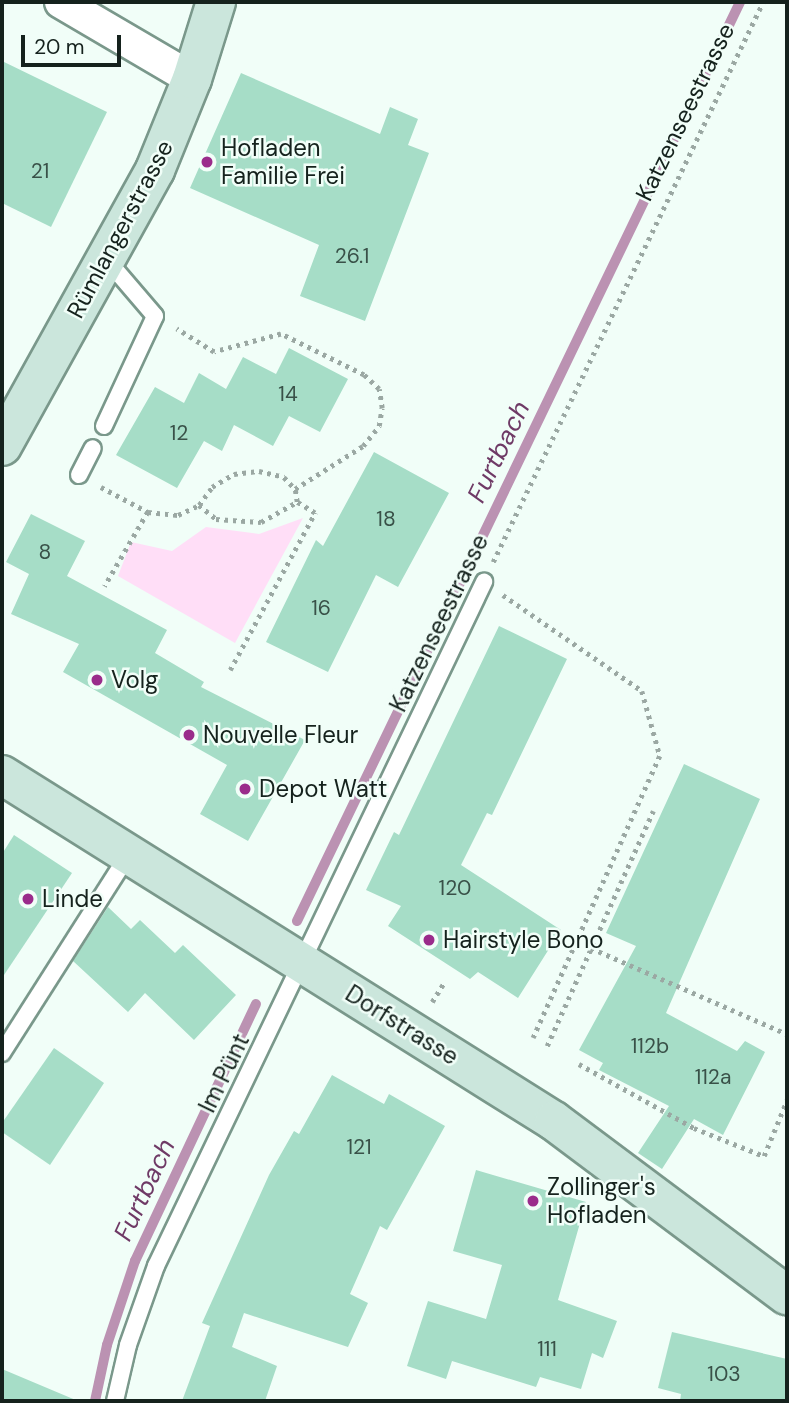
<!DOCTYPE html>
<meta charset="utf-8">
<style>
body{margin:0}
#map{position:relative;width:789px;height:1403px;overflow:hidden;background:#f1fef8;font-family:"DM Sans",sans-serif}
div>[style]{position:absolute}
.green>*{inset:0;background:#ffdef7}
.stream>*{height:10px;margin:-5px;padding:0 5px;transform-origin:5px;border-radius:5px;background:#bb92b2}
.building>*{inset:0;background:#a6ddc7}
.path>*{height:4.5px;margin-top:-2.25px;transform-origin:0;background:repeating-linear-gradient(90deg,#9ba8a3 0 3.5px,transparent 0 8.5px)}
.roads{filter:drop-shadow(2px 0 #7a988b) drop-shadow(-2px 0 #7a988b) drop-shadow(0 2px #7a988b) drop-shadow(0 -2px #7a988b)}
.lane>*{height:16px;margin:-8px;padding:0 8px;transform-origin:8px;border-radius:8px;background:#fff}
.street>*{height:32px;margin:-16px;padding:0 16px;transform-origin:16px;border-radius:16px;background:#fff}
.secondary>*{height:38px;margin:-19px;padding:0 19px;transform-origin:19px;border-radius:19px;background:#cbe6dc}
.dots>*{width:19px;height:19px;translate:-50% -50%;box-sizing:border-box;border:4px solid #f1fef8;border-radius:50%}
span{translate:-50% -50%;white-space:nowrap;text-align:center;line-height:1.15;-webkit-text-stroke:5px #f1fef8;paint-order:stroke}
.number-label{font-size:21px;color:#395148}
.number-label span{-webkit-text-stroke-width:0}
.street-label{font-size:24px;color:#15221d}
.poi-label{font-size:24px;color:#15221d}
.left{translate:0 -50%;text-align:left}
.water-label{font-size:26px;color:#6f3a66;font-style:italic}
.frame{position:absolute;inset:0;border:4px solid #15221d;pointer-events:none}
.scale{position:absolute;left:21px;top:35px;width:100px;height:32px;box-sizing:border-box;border:4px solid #15221d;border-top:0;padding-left:9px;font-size:21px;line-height:24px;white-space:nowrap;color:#15221d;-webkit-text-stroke:5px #f1fef8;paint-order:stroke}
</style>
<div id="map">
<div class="green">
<i style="clip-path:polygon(303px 518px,235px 643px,118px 576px,131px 542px,172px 551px,206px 527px,259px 534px)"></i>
</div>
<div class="stream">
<i style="left:297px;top:921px;width:1020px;rotate:-64.26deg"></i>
<i style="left:95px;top:1401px;width:57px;rotate:-77.9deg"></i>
<i style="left:107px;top:1345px;width:89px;rotate:-71.6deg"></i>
<i style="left:135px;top:1261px;width:284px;rotate:-64.8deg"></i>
</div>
<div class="building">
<i style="clip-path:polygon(2px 61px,107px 112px,51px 227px,2px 203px)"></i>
<i style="clip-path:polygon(241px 73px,380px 134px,390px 107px,418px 119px,408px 145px,429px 153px,365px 321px,300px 296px,319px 245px,190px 188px)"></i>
<i style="clip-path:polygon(289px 348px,348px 379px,320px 432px,289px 416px,273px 446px,234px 425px,222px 451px,204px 441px,177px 488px,116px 455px,155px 387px,184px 403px,199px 373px,226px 389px,243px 357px,276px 374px)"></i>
<i style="clip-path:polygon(374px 452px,449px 493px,398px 587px,376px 575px,328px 672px,266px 642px,316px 540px,323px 546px)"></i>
<i style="clip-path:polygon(31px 514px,85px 541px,67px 576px,167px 630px,155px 653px,204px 682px,201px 687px,305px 740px,248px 841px,200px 814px,227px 765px,63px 672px,79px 644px,11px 614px,29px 574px,6px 562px)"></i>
<i style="clip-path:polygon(499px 626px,567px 659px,492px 815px,487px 813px,461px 865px,561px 930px,518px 998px,478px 972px,470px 979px,388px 926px,401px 906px,366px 890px,394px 832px,399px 835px)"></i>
<i style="clip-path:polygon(684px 764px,760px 799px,666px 1013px,737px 1051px,745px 1041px,765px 1052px,723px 1135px,694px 1119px,662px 1169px,638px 1153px,669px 1106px,599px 1070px,603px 1063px,579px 1050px,636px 946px,606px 933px)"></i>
<i style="clip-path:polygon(14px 835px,72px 873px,2px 978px,2px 854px)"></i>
<i style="clip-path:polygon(108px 907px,131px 929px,140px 920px,175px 953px,183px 945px,236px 995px,194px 1040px,145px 993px,128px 1012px,73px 961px)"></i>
<i style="clip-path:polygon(54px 1048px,104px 1083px,50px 1165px,2px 1132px,2px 1123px)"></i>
<i style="clip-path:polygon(332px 1075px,384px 1104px,389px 1094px,445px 1126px,387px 1230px,380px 1226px,350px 1294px,368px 1303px,348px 1347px,244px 1313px,232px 1347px,277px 1366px,265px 1401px,182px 1401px,210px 1326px,202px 1323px,269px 1175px,294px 1131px,299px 1134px)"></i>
<i style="clip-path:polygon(476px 1170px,586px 1202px,558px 1300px,617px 1321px,603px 1358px,592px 1353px,581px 1389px,540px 1377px,536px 1387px,452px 1361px,446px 1379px,407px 1366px,428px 1301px,486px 1319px,502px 1265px,453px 1251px)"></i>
<i style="clip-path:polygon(672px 1332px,787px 1359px,787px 1401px,680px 1401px,681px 1394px,658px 1388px)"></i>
<i style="clip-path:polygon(2px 1369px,78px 1401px,2px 1401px)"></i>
</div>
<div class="path">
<i style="left:101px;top:487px;width:53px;rotate:28deg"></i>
<i style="left:148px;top:512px;width:86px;rotate:120.2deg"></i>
<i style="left:199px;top:505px;width:22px;rotate:39deg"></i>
<i style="left:216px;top:519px;width:45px;rotate:3.8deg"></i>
<i style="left:261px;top:522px;width:41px;rotate:-29.1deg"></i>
<i style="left:297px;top:502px;width:13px;rotate:-99deg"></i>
<i style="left:148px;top:512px;width:30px;rotate:6deg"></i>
<i style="left:178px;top:515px;width:23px;rotate:-25deg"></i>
<i style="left:199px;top:505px;width:22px;rotate:-54deg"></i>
<i style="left:212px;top:487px;width:26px;rotate:-31deg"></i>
<i style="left:234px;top:474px;width:25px;rotate:-7deg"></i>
<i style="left:259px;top:471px;width:26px;rotate:13deg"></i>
<i style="left:284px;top:477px;width:16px;rotate:47deg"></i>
<i style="left:295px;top:489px;width:80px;rotate:-32.3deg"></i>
<i style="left:363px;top:446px;width:26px;rotate:-51deg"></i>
<i style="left:379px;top:426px;width:18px;rotate:-81deg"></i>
<i style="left:382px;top:408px;width:19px;rotate:-99deg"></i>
<i style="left:379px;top:389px;width:21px;rotate:-137deg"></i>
<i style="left:364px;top:375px;width:93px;rotate:-153.7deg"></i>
<i style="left:281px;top:334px;width:69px;rotate:165deg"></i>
<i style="left:214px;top:352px;width:44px;rotate:-148.1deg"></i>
<i style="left:493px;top:562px;width:622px;rotate:-64.26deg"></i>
<i style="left:503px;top:595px;width:169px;rotate:34.6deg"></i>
<i style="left:642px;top:691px;width:67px;rotate:74.5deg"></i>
<i style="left:660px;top:756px;width:309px;rotate:114.2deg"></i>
<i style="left:230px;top:670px;width:179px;rotate:-61.6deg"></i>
<i style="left:315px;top:513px;width:21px;rotate:-149deg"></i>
<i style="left:591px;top:948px;width:214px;rotate:23.7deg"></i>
<i style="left:432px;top:1002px;width:25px;rotate:-58deg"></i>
<i style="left:547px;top:1046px;width:258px;rotate:-65.7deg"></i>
<i style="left:579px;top:1064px;width:132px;rotate:29.1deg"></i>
<i style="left:694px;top:1128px;width:75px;rotate:21.8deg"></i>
<i style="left:764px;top:1156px;width:61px;rotate:-67.7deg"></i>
</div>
<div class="roads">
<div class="lane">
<i style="left:104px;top:426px;width:121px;rotate:-65.1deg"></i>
<i style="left:155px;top:316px;width:74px;rotate:-130.6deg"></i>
<i style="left:79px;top:475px;width:30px;rotate:-63deg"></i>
<i style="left:2px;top:1053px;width:236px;rotate:-57.5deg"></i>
<i style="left:115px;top:1401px;width:57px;rotate:-76.9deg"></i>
<i style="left:128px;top:1345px;width:84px;rotate:-70.5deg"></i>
<i style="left:156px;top:1266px;width:759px;rotate:-64.38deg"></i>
</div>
<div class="street">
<i style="left:61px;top:2px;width:152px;rotate:30.4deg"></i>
</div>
<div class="secondary">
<i style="left:2px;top:446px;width:316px;rotate:-61deg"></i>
<i style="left:155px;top:170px;width:98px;rotate:-67.9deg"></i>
<i style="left:192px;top:79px;width:81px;rotate:-72.7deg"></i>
<i style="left:2px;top:775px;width:651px;rotate:32.08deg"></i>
<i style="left:554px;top:1121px;width:291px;rotate:36.8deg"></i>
</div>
</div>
<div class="dots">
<i style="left:207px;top:162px;background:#9a2c8b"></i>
<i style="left:97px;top:680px;background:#9a2c8b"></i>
<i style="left:189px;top:735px;background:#9a2c8b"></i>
<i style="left:245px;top:789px;background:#9a2c8b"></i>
<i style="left:28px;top:899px;background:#9a2c8b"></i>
<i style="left:429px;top:940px;background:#9a2c8b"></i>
<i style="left:533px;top:1201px;background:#9a2c8b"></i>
</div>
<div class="number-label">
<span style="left:40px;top:171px">21</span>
<span style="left:352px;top:256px">26.1</span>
<span style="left:288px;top:394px">14</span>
<span style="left:179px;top:433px">12</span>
<span style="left:386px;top:519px">18</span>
<span style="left:45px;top:552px">8</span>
<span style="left:321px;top:608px">16</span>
<span style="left:455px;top:888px">120</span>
<span style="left:650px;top:1046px">112b</span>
<span style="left:713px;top:1077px">112a</span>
<span style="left:359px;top:1147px">121</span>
<span style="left:547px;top:1349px">111</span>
<span style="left:724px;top:1374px">103</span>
</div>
<div class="street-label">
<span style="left:685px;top:112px;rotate:-64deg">Katzenseestrasse</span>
<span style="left:120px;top:229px;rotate:-62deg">Rümlangerstrasse</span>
<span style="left:439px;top:623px;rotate:-64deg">Katzenseestrasse</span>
<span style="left:402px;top:1025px;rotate:32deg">Dorfstrasse</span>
<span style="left:224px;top:1073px;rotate:-64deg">Im Pünt</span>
</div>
<div class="poi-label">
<span class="left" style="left:221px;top:162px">Hofladen<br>Familie Frei</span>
<span class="left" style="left:111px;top:680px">Volg</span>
<span class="left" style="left:203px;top:735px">Nouvelle Fleur</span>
<span class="left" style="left:259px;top:789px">Depot Watt</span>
<span class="left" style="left:42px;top:899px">Linde</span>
<span class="left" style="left:443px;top:940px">Hairstyle Bono</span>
<span class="left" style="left:547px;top:1201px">Zollinger's<br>Hofladen</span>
</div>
<div class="water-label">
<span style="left:499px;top:452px;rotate:-64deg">Furtbach</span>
<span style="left:145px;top:1190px;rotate:-65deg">Furtbach</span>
</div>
<div class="frame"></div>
<div class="scale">20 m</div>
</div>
